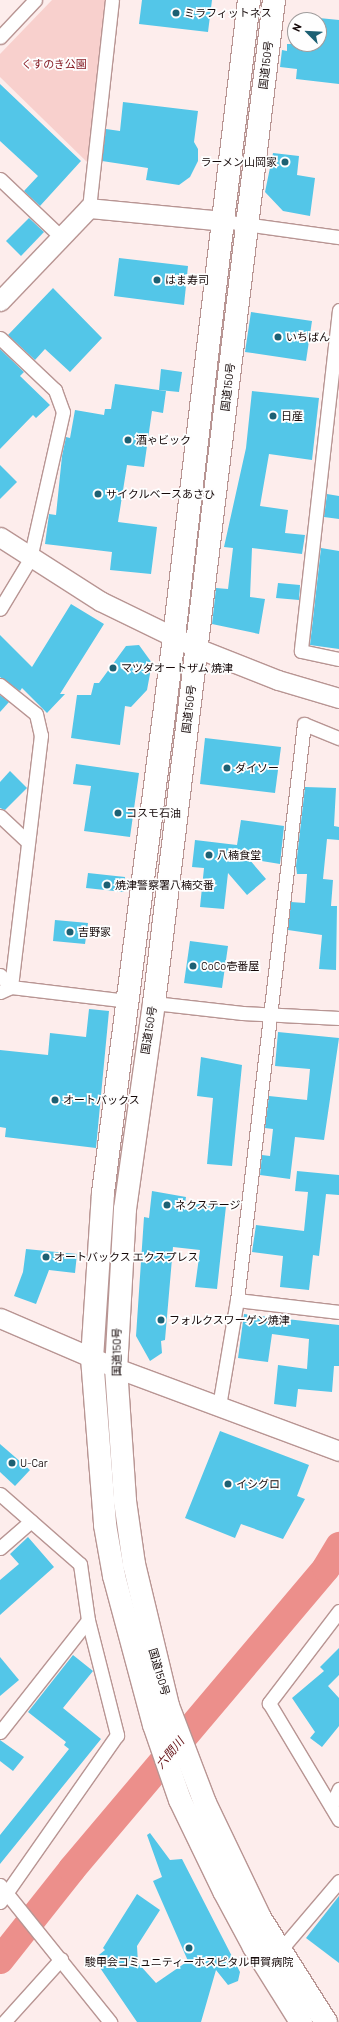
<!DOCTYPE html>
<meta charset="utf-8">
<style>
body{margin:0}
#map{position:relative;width:339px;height:2022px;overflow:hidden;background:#fdedec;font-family:Barlow,"Noto Sans JP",sans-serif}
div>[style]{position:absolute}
.green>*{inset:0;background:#f8d0cd}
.river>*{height:28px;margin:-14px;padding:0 14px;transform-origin:14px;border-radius:14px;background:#ec8f8b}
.building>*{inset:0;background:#53c6e8}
.roads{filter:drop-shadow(1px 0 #b89593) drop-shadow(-1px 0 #b89593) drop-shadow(0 1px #b89593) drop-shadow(0 -1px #b89593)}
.street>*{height:13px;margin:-6.5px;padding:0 6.5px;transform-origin:6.5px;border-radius:6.5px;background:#fff}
.secondary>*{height:19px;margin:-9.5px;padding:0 9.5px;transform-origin:9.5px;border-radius:9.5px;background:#fff}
.highway>*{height:22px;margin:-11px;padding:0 11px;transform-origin:11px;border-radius:11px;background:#fff}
.dots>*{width:11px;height:11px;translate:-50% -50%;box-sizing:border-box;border:2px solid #fefefe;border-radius:50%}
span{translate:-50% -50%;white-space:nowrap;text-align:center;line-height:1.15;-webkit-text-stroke:3.5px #fefefe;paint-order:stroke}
.poi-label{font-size:11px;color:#140808}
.left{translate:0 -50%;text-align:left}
.right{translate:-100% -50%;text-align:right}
.park-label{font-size:11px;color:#82151e}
.street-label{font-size:11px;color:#140808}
.water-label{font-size:12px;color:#671519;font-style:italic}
.north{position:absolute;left:287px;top:12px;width:40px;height:40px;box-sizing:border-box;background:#fefefe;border:1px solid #a09c9c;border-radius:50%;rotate:294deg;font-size:11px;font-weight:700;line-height:16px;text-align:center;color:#140808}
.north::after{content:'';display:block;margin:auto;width:14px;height:18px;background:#1d6073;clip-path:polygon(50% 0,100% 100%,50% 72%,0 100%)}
</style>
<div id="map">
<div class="green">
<i style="clip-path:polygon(52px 0,107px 0,88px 163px,0 77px,0 54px)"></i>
</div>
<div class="river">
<i style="left:0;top:1960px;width:116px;rotate:-51.6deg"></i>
<i style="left:72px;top:1869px;width:394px;rotate:-49.8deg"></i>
<i style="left:326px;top:1568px;width:26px;rotate:-59deg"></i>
</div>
<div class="building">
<i style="clip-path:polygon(142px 0,212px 0,208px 32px,139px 24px)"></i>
<i style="clip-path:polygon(319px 18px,339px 20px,339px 84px,296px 79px,297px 69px,280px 67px,282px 50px,287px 51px,287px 44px,319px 44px)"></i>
<i style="clip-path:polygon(0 84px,81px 161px,40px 206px,24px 191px,38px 176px,0 141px)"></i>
<i style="clip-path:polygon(123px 102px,198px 111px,194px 142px,198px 149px,198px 161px,190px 177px,179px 185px,146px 180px,148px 168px,102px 161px,106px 129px,120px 131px)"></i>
<i style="clip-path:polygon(273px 153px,299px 156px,297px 175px,315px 178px,310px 216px,283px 211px,265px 192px)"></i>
<i style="clip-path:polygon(29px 218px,44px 232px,21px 256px,6px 241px)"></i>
<i style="clip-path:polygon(119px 258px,188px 266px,184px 305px,114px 296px)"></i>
<i style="clip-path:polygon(53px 288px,102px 338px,70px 372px,45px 349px,35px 360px,8px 335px)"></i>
<i style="clip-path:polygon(251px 312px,312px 321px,306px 361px,245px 352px)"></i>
<i style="clip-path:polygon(0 349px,24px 372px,20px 376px,50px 405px,36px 418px,33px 415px,0 449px)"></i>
<i style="clip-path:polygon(161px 369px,182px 372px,179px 392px,159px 390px)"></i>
<i style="clip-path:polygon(115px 384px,166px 391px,163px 413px,152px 411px,144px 467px,127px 465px,118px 522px,157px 527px,151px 574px,110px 570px,112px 552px,45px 544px,49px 514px,56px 515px,62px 456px,66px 437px,70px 438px,75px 410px,104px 415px,105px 409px,111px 409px)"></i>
<i style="clip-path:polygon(252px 391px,319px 398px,312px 460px,269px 454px,260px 506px,288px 510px,285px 533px,305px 535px,302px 554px,252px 548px,250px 597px,265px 599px,259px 634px,212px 624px,216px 588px,228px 589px,233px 548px,224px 547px,246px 448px)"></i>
<i style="clip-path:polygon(0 465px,17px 482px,0 499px)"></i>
<i style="clip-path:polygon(327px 494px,339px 496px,339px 519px,324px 517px)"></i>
<i style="clip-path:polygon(321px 548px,339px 551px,339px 649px,310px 645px)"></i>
<i style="clip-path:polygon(278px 583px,300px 585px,299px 600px,276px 598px)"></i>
<i style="clip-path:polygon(71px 604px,104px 624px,60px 694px,65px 694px,47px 713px,22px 688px,20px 691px,0 677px,0 635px,32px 667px)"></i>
<i style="clip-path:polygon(139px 645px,152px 663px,147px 690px,131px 707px,125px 706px,120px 745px,71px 738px,77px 695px,91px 695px,94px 683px,99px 683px,126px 646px)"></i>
<i style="clip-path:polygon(0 695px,9px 702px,0 712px)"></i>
<i style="clip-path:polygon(205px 738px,281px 747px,275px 793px,200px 784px)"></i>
<i style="clip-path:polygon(76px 764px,139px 773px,130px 837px,84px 831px,91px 786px,73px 784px)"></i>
<i style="clip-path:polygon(10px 771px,27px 788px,5px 810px,0 808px,0 782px)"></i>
<i style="clip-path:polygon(305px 787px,336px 788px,334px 826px,339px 827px,339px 840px,327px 839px,323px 879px,333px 880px,331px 906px,337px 906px,336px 970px,319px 969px,322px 935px,288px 930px,291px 902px,305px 903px,307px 874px,297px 874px,296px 866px)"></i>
<i style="clip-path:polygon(241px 820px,284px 826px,280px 864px,249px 859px,266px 879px,247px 895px,228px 873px,224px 909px,200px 907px,204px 868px,192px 867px,195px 840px,237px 845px)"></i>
<i style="clip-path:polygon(88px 873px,125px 877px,124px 892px,86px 888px)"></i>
<i style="clip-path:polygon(55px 920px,88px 923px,85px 944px,53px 941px)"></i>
<i style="clip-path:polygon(190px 941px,228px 946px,222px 988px,184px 983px)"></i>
<i style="clip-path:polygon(89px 1009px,109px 1011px,96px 1148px,5px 1137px,6px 1128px,0 1127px,0 1050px,48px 1055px,50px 1033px,86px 1037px)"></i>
<i style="clip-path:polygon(278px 1032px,339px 1038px,324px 1140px,295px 1137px,290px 1179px,260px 1175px,262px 1155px,270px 1156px,273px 1129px,265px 1128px,269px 1096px,307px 1100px,310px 1069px,275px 1066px)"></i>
<i style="clip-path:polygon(201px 1057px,242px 1065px,232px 1166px,207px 1164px,213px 1098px,197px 1096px)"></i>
<i style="clip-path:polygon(297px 1171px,339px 1175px,339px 1195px,326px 1194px,319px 1256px,313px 1255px,309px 1290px,280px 1287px,283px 1256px,252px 1252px,256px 1225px,304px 1231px,308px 1192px,295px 1191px)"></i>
<i style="clip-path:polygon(152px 1191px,186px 1197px,185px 1203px,226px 1206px,217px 1289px,195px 1287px,200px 1250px,173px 1247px,165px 1340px,161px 1341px,162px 1353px,150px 1361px,136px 1336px,144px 1217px,149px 1218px)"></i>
<i style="clip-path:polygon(26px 1249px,77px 1254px,75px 1273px,49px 1270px,36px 1304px,14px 1296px,23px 1272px)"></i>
<i style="clip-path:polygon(244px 1314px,339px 1325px,339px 1366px,334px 1366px,332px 1392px,298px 1389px,296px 1407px,274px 1404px,278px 1365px,307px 1369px,309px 1339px,272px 1334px,268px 1362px,238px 1358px)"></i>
<i style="clip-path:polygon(220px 1431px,309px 1465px,297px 1496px,305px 1499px,283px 1539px,241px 1524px,235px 1538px,185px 1518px)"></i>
<i style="clip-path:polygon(0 1444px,30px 1470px,15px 1486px,0 1472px)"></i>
<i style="clip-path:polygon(28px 1537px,54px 1567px,0 1615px,0 1580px,19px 1564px,10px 1554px)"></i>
<i style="clip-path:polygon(339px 1648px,339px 1675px,328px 1686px,339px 1698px,339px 1726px,322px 1747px,310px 1738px,315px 1732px,292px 1698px,324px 1671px,320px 1667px)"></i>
<i style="clip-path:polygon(73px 1655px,93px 1671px,63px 1708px,101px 1739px,0 1864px,0 1835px,69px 1749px,64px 1745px,66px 1742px,28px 1712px)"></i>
<i style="clip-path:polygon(0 1657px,19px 1680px,0 1696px)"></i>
<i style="clip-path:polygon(0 1740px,24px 1757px,13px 1771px,0 1761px)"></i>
<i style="clip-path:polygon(150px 1833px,170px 1860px,182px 1859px,240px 1972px,238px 1981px,228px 1985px,216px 1970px,201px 2022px,137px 2022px,94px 1959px,105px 1950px,103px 1948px,137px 1894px,160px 1910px,137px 1946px,138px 1963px,156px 1983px,188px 1961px,153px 1881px,162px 1877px,147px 1835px)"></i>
<i style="clip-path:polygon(339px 1896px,339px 1963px,306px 1938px)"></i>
</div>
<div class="roads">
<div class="street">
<i style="left:0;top:37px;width:51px;rotate:-46.6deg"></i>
<i style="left:0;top:179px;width:83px;rotate:43.5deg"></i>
<i style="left:89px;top:208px;width:209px;rotate:-83.7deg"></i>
<i style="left:223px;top:221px;width:117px;rotate:7.9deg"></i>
<i style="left:339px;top:310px;width:343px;rotate:96.4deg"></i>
<i style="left:301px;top:651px;width:39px;rotate:12deg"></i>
<i style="left:0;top:338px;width:76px;rotate:43.4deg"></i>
<i style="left:55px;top:390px;width:23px;rotate:70deg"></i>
<i style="left:63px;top:412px;width:151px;rotate:102.7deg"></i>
<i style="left:30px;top:559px;width:58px;rotate:121deg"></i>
<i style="left:0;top:685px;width:46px;rotate:38.9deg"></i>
<i style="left:36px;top:714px;width:22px;rotate:77deg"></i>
<i style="left:41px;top:735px;width:254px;rotate:96.8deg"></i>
<i style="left:0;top:816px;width:38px;rotate:43deg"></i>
<i style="left:0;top:975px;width:16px;rotate:47deg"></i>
<i style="left:0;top:992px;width:12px;rotate:-24deg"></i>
<i style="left:11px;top:987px;width:119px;rotate:6.8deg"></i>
<i style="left:154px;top:1003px;width:89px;rotate:6.5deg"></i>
<i style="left:242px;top:1013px;width:97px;rotate:3deg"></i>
<i style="left:237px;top:1300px;width:103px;rotate:6.7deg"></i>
<i style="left:219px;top:1406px;width:108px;rotate:-80.4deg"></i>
<i style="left:237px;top:1300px;width:580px;rotate:-83.37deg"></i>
<i style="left:304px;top:724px;width:38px;rotate:22deg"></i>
<i style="left:0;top:1494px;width:106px;rotate:41.2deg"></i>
<i style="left:80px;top:1564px;width:57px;rotate:81.9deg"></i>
<i style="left:88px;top:1620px;width:119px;rotate:75.8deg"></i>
<i style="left:117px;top:1735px;width:204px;rotate:125deg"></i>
<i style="left:0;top:1548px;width:41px;rotate:-41.1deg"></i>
<i style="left:339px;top:1611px;width:116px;rotate:127.3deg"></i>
<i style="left:269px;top:1703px;width:136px;rotate:59.1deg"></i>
<i style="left:0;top:1732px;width:142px;rotate:-51.8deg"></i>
<i style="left:331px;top:1806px;width:19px;rotate:-65deg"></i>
<i style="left:0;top:1885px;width:176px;rotate:51.2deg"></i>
<i style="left:282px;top:1948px;width:88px;rotate:-49.6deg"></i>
<i style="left:4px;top:2022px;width:85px;rotate:-47.9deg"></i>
</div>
<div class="secondary">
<i style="left:0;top:301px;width:129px;rotate:-46.3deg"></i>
<i style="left:89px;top:208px;width:135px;rotate:5.5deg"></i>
<i style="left:0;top:537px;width:119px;rotate:32.6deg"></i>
<i style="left:100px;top:601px;width:108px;rotate:25.9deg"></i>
<i style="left:197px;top:648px;width:87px;rotate:21.6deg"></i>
<i style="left:278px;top:680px;width:64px;rotate:16.4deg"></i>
<i style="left:0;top:1318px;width:126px;rotate:23.3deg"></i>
<i style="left:116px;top:1368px;width:238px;rotate:20.4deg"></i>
</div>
<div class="highway">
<i style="left:249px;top:0;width:641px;rotate:96.72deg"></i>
<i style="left:174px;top:637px;width:561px;rotate:97.28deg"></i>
<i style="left:103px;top:1193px;width:165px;rotate:93.8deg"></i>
<i style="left:92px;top:1358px;width:168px;rotate:85.5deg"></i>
<i style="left:105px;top:1525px;width:52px;rotate:80deg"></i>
<i style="left:114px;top:1576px;width:154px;rotate:75deg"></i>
<i style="left:154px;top:1725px;width:79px;rotate:70.9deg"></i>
<i style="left:180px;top:1800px;width:101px;rotate:64.2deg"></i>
<i style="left:224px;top:1891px;width:64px;rotate:61.8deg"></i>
<i style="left:254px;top:1947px;width:89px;rotate:57.9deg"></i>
<i style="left:274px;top:0;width:1010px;rotate:96.82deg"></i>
<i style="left:154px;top:1003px;width:208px;rotate:98deg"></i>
<i style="left:125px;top:1209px;width:159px;rotate:93.2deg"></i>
<i style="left:116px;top:1368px;width:133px;rotate:86.1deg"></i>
<i style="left:125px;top:1501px;width:64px;rotate:81.9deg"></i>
<i style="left:134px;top:1564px;width:146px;rotate:76.5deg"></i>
<i style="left:168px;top:1706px;width:104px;rotate:69.1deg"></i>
<i style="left:205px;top:1803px;width:127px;rotate:64.4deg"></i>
<i style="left:260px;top:1918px;width:123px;rotate:57.6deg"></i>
</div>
</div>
<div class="dots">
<i style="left:176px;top:13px;background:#1d6073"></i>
<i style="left:285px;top:162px;background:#1d6073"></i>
<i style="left:157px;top:280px;background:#1d6073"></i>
<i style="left:278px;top:337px;background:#1d6073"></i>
<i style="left:273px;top:416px;background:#1d6073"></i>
<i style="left:128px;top:440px;background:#1d6073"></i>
<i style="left:98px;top:494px;background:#1d6073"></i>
<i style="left:113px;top:668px;background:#1d6073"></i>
<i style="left:227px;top:768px;background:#1d6073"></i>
<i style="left:118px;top:813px;background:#1d6073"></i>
<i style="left:209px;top:855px;background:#1d6073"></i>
<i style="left:107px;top:885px;background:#1d6073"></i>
<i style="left:70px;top:932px;background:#1d6073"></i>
<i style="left:193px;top:966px;background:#1d6073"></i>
<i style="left:55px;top:1100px;background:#1d6073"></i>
<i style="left:167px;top:1205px;background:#1d6073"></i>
<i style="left:46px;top:1257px;background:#1d6073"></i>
<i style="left:161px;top:1320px;background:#1d6073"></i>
<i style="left:12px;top:1463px;background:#1d6073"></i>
<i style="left:228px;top:1484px;background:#1d6073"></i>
<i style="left:189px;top:1948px;background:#1d6073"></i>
</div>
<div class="poi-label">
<span class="left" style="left:184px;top:13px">ミラフィットネス</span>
<span class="right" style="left:277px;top:162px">ラーメン山岡家</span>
<span class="left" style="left:165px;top:280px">はま寿司</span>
<span class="left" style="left:286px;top:337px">いちばん</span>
<span class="left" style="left:281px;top:416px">日産</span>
<span class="left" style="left:136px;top:440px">酒ゃビック</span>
<span class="left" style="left:106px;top:494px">サイクルベースあさひ</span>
<span class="left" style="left:121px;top:668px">マツダオートザム 焼津</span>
<span class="left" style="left:235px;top:768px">ダイソー</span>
<span class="left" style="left:126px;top:813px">コスモ石油</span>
<span class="left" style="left:217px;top:855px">八楠食堂</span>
<span class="left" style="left:115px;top:885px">焼津警察署八楠交番</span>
<span class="left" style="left:78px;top:932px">吉野家</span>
<span class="left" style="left:201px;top:966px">CoCo壱番屋</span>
<span class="left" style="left:63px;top:1100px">オートバックス</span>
<span class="left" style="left:175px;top:1205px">ネクステージ</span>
<span class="left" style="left:54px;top:1257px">オートバックス エクスプレス</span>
<span class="left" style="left:169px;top:1320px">フォルクスワーゲン焼津</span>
<span class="left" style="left:20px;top:1463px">U-Car</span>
<span class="left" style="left:236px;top:1484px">イシグロ</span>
<span style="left:189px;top:1962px">駿甲会コミュニティーホスピタル甲賀病院</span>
</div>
<div class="park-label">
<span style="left:54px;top:64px">くすのき公園</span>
</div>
<div class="street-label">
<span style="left:266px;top:65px;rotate:-83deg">国道150号</span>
<span style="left:228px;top:387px;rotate:-83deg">国道150号</span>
<span style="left:189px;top:709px;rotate:-83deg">国道150号</span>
<span style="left:149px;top:1030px;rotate:-81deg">国道150号</span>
<span style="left:117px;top:1352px;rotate:-90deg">国道150号</span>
<span style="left:159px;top:1672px;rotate:74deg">国道150号</span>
</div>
<div class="water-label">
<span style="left:170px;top:1753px;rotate:-50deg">六間川</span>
</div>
<div class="north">N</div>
</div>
